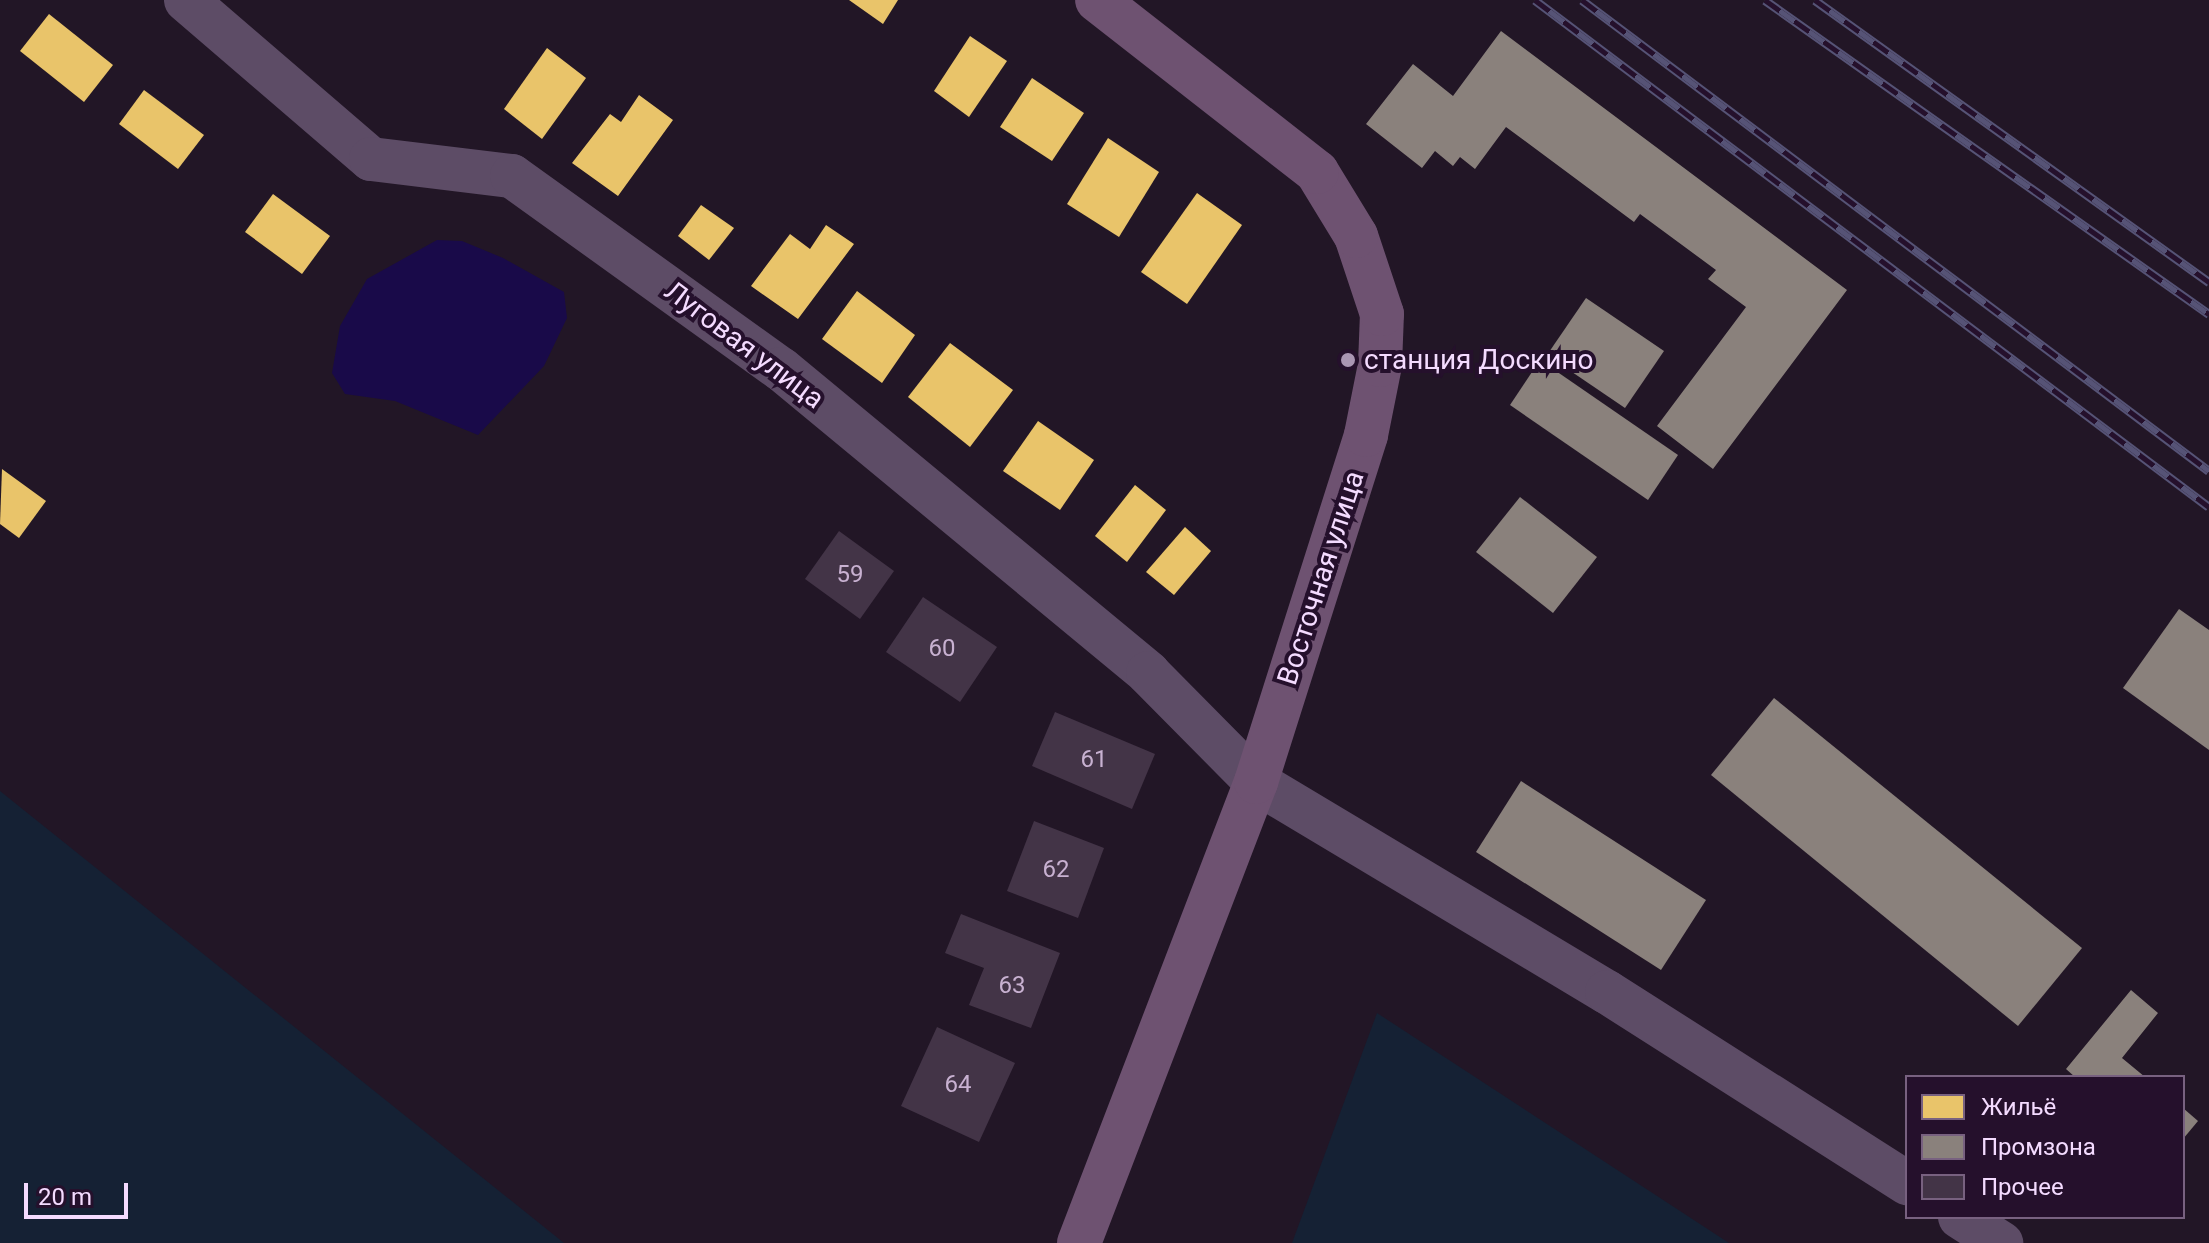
<!DOCTYPE html>
<meta charset="utf-8">
<style>
body{margin:0}
#map{position:relative;width:2209px;height:1243px;overflow:hidden;background:#221626;font-family:Roboto,sans-serif}
div>[style]{position:absolute}
.green>*{inset:0;background:#152134}
.water>*{inset:0;background:#190a49}
.homes>*{inset:0;background:#e9c46a}
.industry>*{inset:0;background:#8a817c}
.building>*{inset:0;background:#433447}
.minor>*{height:44px;margin:-22px;padding:0 22px;transform-origin:22px;border-radius:22px;background:#5d4c66}
.major>*{height:44px;margin:-22px;padding:0 22px;transform-origin:22px;border-radius:22px;background:#6e5271}
.rail>*{height:9px;margin-top:-4.5px;transform-origin:0;background:repeating-linear-gradient(90deg,#25102c 0 18px,#565376 0 36px);box-sizing:border-box;border-block:2px solid #565376}
.dots>*{width:22px;height:22px;translate:-50% -50%;box-sizing:border-box;border:4px solid #25102c;border-radius:50%}
span{translate:-50% -50%;white-space:nowrap;text-align:center;line-height:1.15;-webkit-text-stroke:8px #25102c;paint-order:stroke}
.number-label{font-size:24px;color:#c8b1d1}
.number-label span{-webkit-text-stroke-width:0}
.street-label{font-size:28px;color:#f4dbff}
.poi-label{font-size:28px;color:#f4dbff}
.left{translate:0 -50%;text-align:left}
.legend{position:absolute;left:1905px;top:1075px;width:280px;height:144px;box-sizing:border-box;background:#25102c;border:2px solid #786180;margin:0;padding:10px 14px;list-style:none;font-size:24px;color:#f4dbff}
.legend li{display:flex;align-items:center;gap:16px;height:40px}
.legend b{width:40px;border:2px solid #786180}
.scale{position:absolute;left:24px;top:1183px;width:104px;height:36px;box-sizing:border-box;border:4px solid #f4dbff;border-top:0;padding-left:10px;font-size:24px;line-height:28px;white-space:nowrap;color:#f4dbff;-webkit-text-stroke:6px #25102c;paint-order:stroke}
</style>
<div id="map">
<div class="green">
<i style="clip-path:polygon(0 791px,564px 1243px,0 1243px)"></i>
<i style="clip-path:polygon(1377px 1013px,1729px 1243px,1292px 1243px)"></i>
</div>
<div class="water">
<i style="clip-path:polygon(437px 240px,462px 241px,503px 258px,564px 292px,567px 318px,544px 366px,478px 435px,395px 401px,345px 394px,332px 373px,340px 326px,367px 279px)"></i>
</div>
<div class="homes">
<i style="clip-path:polygon(849px 0,898px 0,883px 24px)"></i>
<i style="clip-path:polygon(49px 14px,113px 65px,84px 102px,20px 51px)"></i>
<i style="clip-path:polygon(970px 36px,1007px 61px,969px 117px,934px 91px)"></i>
<i style="clip-path:polygon(547px 48px,586px 78px,542px 139px,504px 109px)"></i>
<i style="clip-path:polygon(1032px 78px,1084px 113px,1052px 161px,1000px 127px)"></i>
<i style="clip-path:polygon(144px 90px,204px 135px,178px 169px,119px 124px)"></i>
<i style="clip-path:polygon(639px 95px,673px 120px,618px 196px,572px 163px,610px 114px,621px 122px)"></i>
<i style="clip-path:polygon(1108px 138px,1159px 172px,1119px 237px,1067px 204px)"></i>
<i style="clip-path:polygon(1197px 193px,1242px 225px,1187px 304px,1141px 272px)"></i>
<i style="clip-path:polygon(273px 194px,330px 236px,302px 274px,245px 232px)"></i>
<i style="clip-path:polygon(701px 205px,734px 228px,709px 260px,678px 236px)"></i>
<i style="clip-path:polygon(826px 225px,854px 244px,798px 319px,751px 286px,790px 234px,810px 249px)"></i>
<i style="clip-path:polygon(857px 291px,915px 335px,882px 383px,822px 339px)"></i>
<i style="clip-path:polygon(950px 343px,1013px 390px,970px 447px,908px 397px)"></i>
<i style="clip-path:polygon(1038px 421px,1094px 460px,1060px 510px,1003px 471px)"></i>
<i style="clip-path:polygon(2px 469px,46px 501px,19px 538px,0 524px)"></i>
<i style="clip-path:polygon(1135px 485px,1166px 510px,1127px 562px,1095px 536px)"></i>
<i style="clip-path:polygon(1185px 527px,1211px 551px,1174px 595px,1146px 572px)"></i>
</div>
<div class="industry">
<i style="clip-path:polygon(1501px 31px,1847px 290px,1713px 469px,1657px 426px,1746px 307px,1708px 279px,1716px 270px,1640px 214px,1634px 222px,1506px 127px,1475px 169px,1460px 157px,1453px 166px,1435px 151px,1422px 168px,1366px 124px,1413px 64px,1453px 96px)"></i>
<i style="clip-path:polygon(1586px 298px,1664px 351px,1625px 408px,1547px 355px)"></i>
<i style="clip-path:polygon(1540px 360px,1678px 455px,1648px 500px,1510px 405px)"></i>
<i style="clip-path:polygon(1520px 497px,1597px 557px,1553px 613px,1476px 552px)"></i>
<i style="clip-path:polygon(2179px 609px,2209px 630px,2209px 750px,2123px 688px)"></i>
<i style="clip-path:polygon(1774px 698px,2082px 948px,2018px 1026px,1711px 775px)"></i>
<i style="clip-path:polygon(1521px 781px,1706px 900px,1661px 970px,1476px 852px)"></i>
<i style="clip-path:polygon(2131px 990px,2158px 1013px,2122px 1058px,2145px 1077px,2075px 1077px,2066px 1069px)"></i>
<i style="clip-path:polygon(2183px 1108px,2198px 1121px,2183px 1139px)"></i>
</div>
<div class="building">
<i style="clip-path:polygon(839px 531px,894px 571px,860px 619px,805px 579px)"></i>
<i style="clip-path:polygon(923px 597px,997px 647px,960px 702px,886px 652px)"></i>
<i style="clip-path:polygon(1055px 712px,1155px 754px,1132px 809px,1032px 766px)"></i>
<i style="clip-path:polygon(1034px 821px,1104px 848px,1078px 918px,1007px 891px)"></i>
<i style="clip-path:polygon(961px 914px,1060px 953px,1031px 1028px,969px 1005px,984px 968px,945px 953px)"></i>
<i style="clip-path:polygon(937px 1027px,1015px 1063px,979px 1142px,901px 1106px)"></i>
</div>
<div class="minor">
<i style="left:186px;top:0;width:244px;rotate:40.7deg"></i>
<i style="left:371px;top:159px;width:142px;rotate:6.9deg"></i>
<i style="left:512px;top:176px;width:331px;rotate:35.7deg"></i>
<i style="left:781px;top:369px;width:477px;rotate:39.6deg"></i>
<i style="left:1148px;top:673px;width:153px;rotate:45.3deg"></i>
<i style="left:1256px;top:782px;width:409px;rotate:30.9deg"></i>
<i style="left:1607px;top:992px;width:356px;rotate:32.5deg"></i>
<i style="left:1960px;top:1217px;width:49px;rotate:32.4deg"></i>
</div>
<div class="major">
<i style="left:1079px;top:1243px;width:494px;rotate:-69deg"></i>
<i style="left:1256px;top:782px;width:364px;rotate:-72.4deg"></i>
<i style="left:1366px;top:435px;width:71px;rotate:-78.7deg"></i>
<i style="left:1380px;top:365px;width:51px;rotate:-87.8deg"></i>
<i style="left:1382px;top:314px;width:82px;rotate:-108.4deg"></i>
<i style="left:1356px;top:236px;width:75px;rotate:-121.4deg"></i>
<i style="left:1317px;top:172px;width:279px;rotate:-142deg"></i>
</div>
<div class="rail">
<i style="left:1535px;top:0;width:843px;rotate:36.95deg"></i>
<i style="left:1582px;top:0;width:784px;rotate:36.91deg"></i>
<i style="left:1765px;top:0;width:544px;rotate:35.27deg"></i>
<i style="left:1815px;top:0;width:485px;rotate:35.6deg"></i>
</div>
<div class="dots">
<i style="left:1348px;top:360px;background:#aa96b3"></i>
</div>
<div class="number-label">
<span style="left:850px;top:575px">59</span>
<span style="left:942px;top:649px">60</span>
<span style="left:1094px;top:760px">61</span>
<span style="left:1056px;top:870px">62</span>
<span style="left:1012px;top:986px">63</span>
<span style="left:958px;top:1085px">64</span>
</div>
<div class="street-label">
<span style="left:744px;top:345px;rotate:37deg">Луговая улица</span>
<span style="left:1321px;top:578px;rotate:-72deg">Восточная улица</span>
</div>
<div class="poi-label">
<span class="left" style="left:1364px;top:360px">станция Доскино</span>
</div>
<ul class="legend">
<li><b style="height:22px;background:#e9c46a"></b>Жильё</li>
<li><b style="height:22px;background:#8a817c"></b>Промзона</li>
<li><b style="height:22px;background:#433447"></b>Прочее</li>
</ul>
<div class="scale">20 m</div>
</div>
